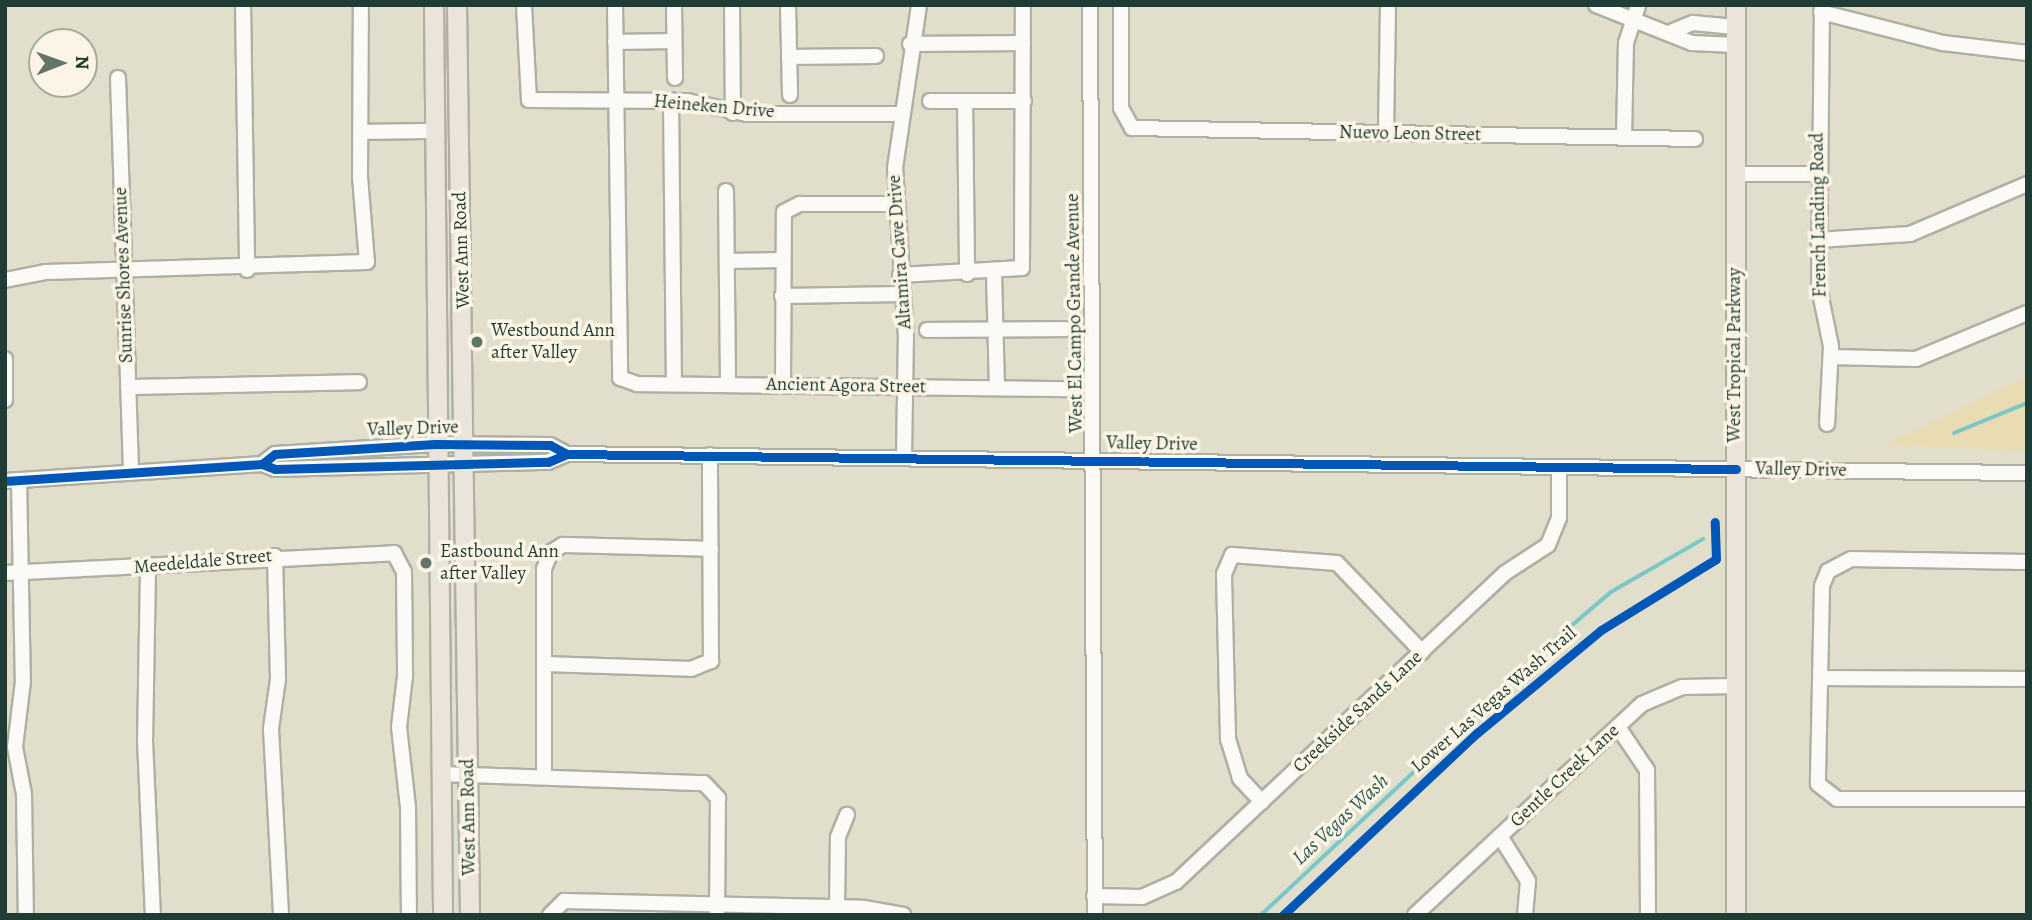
<!DOCTYPE html>
<style>
body{margin:0}
#map{position:relative;width:2032px;height:920px;overflow:hidden;background:#e2decc;font-family:Alegreya,serif}
div>[style]{position:absolute}
.sand>*{inset:0;background:#e9dcb3}
.stream>*{height:3.5px;margin:-1.75px;padding:0 1.75px;transform-origin:1.75px;border-radius:1.75px;background:#7ac7c7}
.roads{filter:drop-shadow(2px 0 #afb0a3) drop-shadow(-2px 0 #afb0a3) drop-shadow(0 2px #afb0a3) drop-shadow(0 -2px #afb0a3)}
.minor>*{height:14px;margin:-7px;padding:0 7px;transform-origin:7px;border-radius:7px;background:#fbfaf7}
.major>*{height:18px;margin:-9px;padding:0 9px;transform-origin:9px;border-radius:9px;background:#ebe4da}
.cycleway>*{height:9px;margin:-4.5px;padding:0 4.5px;transform-origin:4.5px;border-radius:4.5px;background:#0057b8}
.dots>*{width:19px;height:19px;translate:-50% -50%;box-sizing:border-box;border:4px solid #fcf5e5;border-radius:50%}
span{translate:-50% -50%;white-space:nowrap;text-align:center;line-height:1.15;-webkit-text-stroke:7px #fcf5e5;paint-order:stroke}
.street-label{font-size:19px;color:#1f3d34}
.poi-label{font-size:19px;color:#1f3d34}
.left{translate:0 -50%;text-align:left}
.water-label{font-size:21px;color:#2b5d58;font-style:italic}
.frame{position:absolute;inset:0;border:7px solid #1f3d34;pointer-events:none}
.north{position:absolute;left:28px;top:28px;width:70px;height:70px;box-sizing:border-box;background:#fcf5e5;border:2px solid #a4ab9e;border-radius:50%;rotate:89deg;font-size:19px;font-weight:700;line-height:28px;text-align:center;color:#1f3d34}
.north::after{content:'';display:block;margin:auto;width:24px;height:32px;background:#637569;clip-path:polygon(50% 0,100% 100%,50% 72%,0 100%)}
</style>
<div id="map">
<div class="sand">
<i style="clip-path:polygon(2027px 376px,2027px 451px,1884px 445px)"></i>
</div>
<div class="stream">
<i style="left:1954px;top:433px;width:79px;rotate:-22.3deg"></i>
<i style="left:1261px;top:915px;width:404px;rotate:-43.1deg"></i>
<i style="left:1556px;top:639px;width:72px;rotate:-40.5deg"></i>
<i style="left:1611px;top:592px;width:106px;rotate:-29.9deg"></i>
</div>
<div class="roads">
<div class="minor">
<i style="left:243px;top:5px;width:265px;rotate:89.1deg"></i>
<i style="left:524px;top:5px;width:95px;rotate:87deg"></i>
<i style="left:529px;top:100px;width:158px;rotate:0.4deg"></i>
<i style="left:687px;top:101px;width:61px;rotate:12.2deg"></i>
<i style="left:747px;top:114px;width:151px"></i>
<i style="left:615px;top:5px;width:373px;rotate:89.2deg"></i>
<i style="left:620px;top:378px;width:18px;rotate:19deg"></i>
<i style="left:637px;top:384px;width:429px;rotate:0.7deg"></i>
<i style="left:674px;top:5px;width:73px;rotate:89.2deg"></i>
<i style="left:732px;top:5px;width:108px;rotate:89.5deg"></i>
<i style="left:788px;top:5px;width:90px;rotate:88.7deg"></i>
<i style="left:1090px;top:5px;width:910px;rotate:89.69deg"></i>
<i style="left:1121px;top:5px;width:103px;rotate:90deg"></i>
<i style="left:1121px;top:108px;width:23px;rotate:61deg"></i>
<i style="left:1132px;top:128px;width:563px;rotate:1.12deg"></i>
<i style="left:1596px;top:5px;width:103px;rotate:21.6deg"></i>
<i style="left:1692px;top:43px;width:43px;rotate:2.7deg"></i>
<i style="left:1822px;top:5px;width:283px;rotate:90.6deg"></i>
<i style="left:1819px;top:288px;width:59px;rotate:78.3deg"></i>
<i style="left:1831px;top:346px;width:78px;rotate:92.9deg"></i>
<i style="left:1821px;top:12px;width:126px;rotate:14.3deg"></i>
<i style="left:1943px;top:43px;width:85px;rotate:6.8deg"></i>
<i style="left:1673px;top:31px;width:22px;rotate:-22deg"></i>
<i style="left:1693px;top:23px;width:42px;rotate:5.4deg"></i>
<i style="left:615px;top:42px;width:59px;rotate:-1deg"></i>
<i style="left:910px;top:44px;width:113px;rotate:-0.5deg"></i>
<i style="left:789px;top:57px;width:87px;rotate:-0.7deg"></i>
<i style="left:118px;top:78px;width:395px;rotate:88.1deg"></i>
<i style="left:671px;top:100px;width:284px;rotate:89.4deg"></i>
<i style="left:930px;top:101px;width:94px"></i>
<i style="left:965px;top:101px;width:173px;rotate:89.3deg"></i>
<i style="left:362px;top:132px;width:74px;rotate:-0.8deg"></i>
<i style="left:1386px;top:133px;width:128px;rotate:-89.1deg"></i>
<i style="left:1624px;top:137px;width:94px;rotate:-88.8deg"></i>
<i style="left:1626px;top:43px;width:40px;rotate:-72deg"></i>
<i style="left:1734px;top:174px;width:84px"></i>
<i style="left:726px;top:191px;width:194px;rotate:89.4deg"></i>
<i style="left:1818px;top:240px;width:92px;rotate:-3.7deg"></i>
<i style="left:1910px;top:234px;width:127px;rotate:-23.1deg"></i>
<i style="left:727px;top:261px;width:55px;rotate:-1deg"></i>
<i style="left:994px;top:274px;width:114px;rotate:88.5deg"></i>
<i style="left:900px;top:275px;width:122px;rotate:-3.3deg"></i>
<i style="left:1022px;top:268px;width:263px;rotate:-89.8deg"></i>
<i style="left:5px;top:280px;width:42px;rotate:-11deg"></i>
<i style="left:46px;top:272px;width:321px;rotate:-1.8deg"></i>
<i style="left:367px;top:262px;width:85px;rotate:-94.7deg"></i>
<i style="left:360px;top:177px;width:172px;rotate:-89.7deg"></i>
<i style="left:782px;top:296px;width:120px;rotate:-1deg"></i>
<i style="left:927px;top:330px;width:139px;rotate:-0.4deg"></i>
<i style="left:1831px;top:357px;width:85px;rotate:1.3deg"></i>
<i style="left:1916px;top:359px;width:120px;rotate:-22.5deg"></i>
<i style="left:5px;top:359px;width:41px;rotate:90deg"></i>
<i style="left:783px;top:385px;width:173px;rotate:-89.7deg"></i>
<i style="left:784px;top:212px;width:18px;rotate:-27deg"></i>
<i style="left:800px;top:204px;width:94px"></i>
<i style="left:128px;top:387px;width:231px;rotate:-1.2deg"></i>
<i style="left:904px;top:458px;width:121px;rotate:-89.1deg"></i>
<i style="left:906px;top:337px;width:169px;rotate:-93.7deg"></i>
<i style="left:895px;top:168px;width:165px;rotate:-81.6deg"></i>
<i style="left:262px;top:464px;width:16px;rotate:-38deg"></i>
<i style="left:275px;top:454px;width:160px;rotate:-3.6deg"></i>
<i style="left:435px;top:444px;width:115px;rotate:0.5deg"></i>
<i style="left:550px;top:445px;width:19px;rotate:28deg"></i>
<i style="left:19px;top:480px;width:201px;rotate:88.9deg"></i>
<i style="left:23px;top:681px;width:66px;rotate:96.9deg"></i>
<i style="left:15px;top:747px;width:48px;rotate:79.2deg"></i>
<i style="left:24px;top:794px;width:121px;rotate:89.1deg"></i>
<i style="left:5px;top:481px;width:258px;rotate:-3.8deg"></i>
<i style="left:262px;top:464px;width:14px;rotate:21deg"></i>
<i style="left:275px;top:469px;width:273px;rotate:-1.5deg"></i>
<i style="left:548px;top:462px;width:21px;rotate:-23deg"></i>
<i style="left:567px;top:454px;width:1460px;rotate:0.75deg"></i>
<i style="left:275px;top:556px;width:123px;rotate:88.6deg"></i>
<i style="left:278px;top:679px;width:50px;rotate:98deg"></i>
<i style="left:271px;top:729px;width:186px;rotate:86.9deg"></i>
<i style="left:2027px;top:562px;width:176px;rotate:-179deg"></i>
<i style="left:1851px;top:559px;width:26px;rotate:152deg"></i>
<i style="left:1828px;top:571px;width:16px;rotate:112deg"></i>
<i style="left:1822px;top:586px;width:198px;rotate:91.2deg"></i>
<i style="left:1818px;top:784px;width:24px;rotate:38deg"></i>
<i style="left:1837px;top:799px;width:190px"></i>
<i style="left:148px;top:570px;width:171px;rotate:91deg"></i>
<i style="left:145px;top:741px;width:174px;rotate:87.4deg"></i>
<i style="left:5px;top:573px;width:390px;rotate:-2.9deg"></i>
<i style="left:394px;top:553px;width:21px;rotate:62deg"></i>
<i style="left:404px;top:572px;width:104px;rotate:89.4deg"></i>
<i style="left:405px;top:676px;width:51px;rotate:96.7deg"></i>
<i style="left:399px;top:727px;width:81px;rotate:83.6deg"></i>
<i style="left:408px;top:807px;width:108px;rotate:89.5deg"></i>
<i style="left:544px;top:664px;width:147px;rotate:1.9deg"></i>
<i style="left:691px;top:669px;width:22px;rotate:-22deg"></i>
<i style="left:711px;top:661px;width:206px;rotate:-90.3deg"></i>
<i style="left:1821px;top:678px;width:206px;rotate:0.3deg"></i>
<i style="left:1618px;top:727px;width:52px;rotate:56deg"></i>
<i style="left:1647px;top:770px;width:145px;rotate:89.6deg"></i>
<i style="left:441px;top:774px;width:263px;rotate:2deg"></i>
<i style="left:704px;top:783px;width:21px;rotate:47deg"></i>
<i style="left:718px;top:798px;width:117px;rotate:90.5deg"></i>
<i style="left:544px;top:776px;width:207px;rotate:-90deg"></i>
<i style="left:544px;top:569px;width:17px;rotate:-69deg"></i>
<i style="left:550px;top:553px;width:15px;rotate:-32deg"></i>
<i style="left:563px;top:545px;width:148px;rotate:1.5deg"></i>
<i style="left:1262px;top:802px;width:33px;rotate:-133deg"></i>
<i style="left:1240px;top:778px;width:41px;rotate:-107.1deg"></i>
<i style="left:1228px;top:739px;width:165px;rotate:-91.4deg"></i>
<i style="left:1224px;top:574px;width:21px;rotate:-67deg"></i>
<i style="left:1232px;top:555px;width:105px;rotate:4.4deg"></i>
<i style="left:1337px;top:563px;width:123px;rotate:46.3deg"></i>
<i style="left:1500px;top:836px;width:53px;rotate:58.1deg"></i>
<i style="left:1528px;top:881px;width:34px;rotate:95deg"></i>
<i style="left:1094px;top:896px;width:48px;rotate:1.2deg"></i>
<i style="left:1142px;top:897px;width:37px;rotate:-24deg"></i>
<i style="left:1176px;top:882px;width:451px;rotate:-43.2deg"></i>
<i style="left:1505px;top:573px;width:51px;rotate:-33.1deg"></i>
<i style="left:1548px;top:545px;width:29px;rotate:-68deg"></i>
<i style="left:1559px;top:518px;width:51px;rotate:-90deg"></i>
<i style="left:837px;top:907px;width:70px;rotate:-89.2deg"></i>
<i style="left:838px;top:837px;width:24px;rotate:-68deg"></i>
<i style="left:550px;top:915px;width:20px;rotate:-45deg"></i>
<i style="left:564px;top:901px;width:300px;rotate:1.3deg"></i>
<i style="left:864px;top:908px;width:40px;rotate:10deg"></i>
<i style="left:1415px;top:915px;width:310px;rotate:-42.9deg"></i>
<i style="left:1642px;top:704px;width:43px;rotate:-23deg"></i>
<i style="left:1682px;top:687px;width:55px;rotate:-1deg"></i>
</div>
<div class="major">
<i style="left:434px;top:5px;width:910px;rotate:89.43deg"></i>
<i style="left:457px;top:5px;width:910px;rotate:89.18deg"></i>
<i style="left:1736px;top:915px;width:910px;rotate:-90deg"></i>
</div>
</div>
<div class="cycleway">
<i style="left:262px;top:464px;width:16px;rotate:-38deg"></i>
<i style="left:275px;top:454px;width:160px;rotate:-3.6deg"></i>
<i style="left:435px;top:444px;width:115px;rotate:0.5deg"></i>
<i style="left:550px;top:445px;width:19px;rotate:28deg"></i>
<i style="left:5px;top:481px;width:258px;rotate:-3.8deg"></i>
<i style="left:262px;top:464px;width:14px;rotate:21deg"></i>
<i style="left:275px;top:469px;width:273px;rotate:-1.5deg"></i>
<i style="left:548px;top:462px;width:21px;rotate:-23deg"></i>
<i style="left:567px;top:454px;width:1169px;rotate:0.74deg"></i>
<i style="left:1283px;top:915px;width:266px;rotate:-43.2deg"></i>
<i style="left:1477px;top:733px;width:161px;rotate:-39.7deg"></i>
<i style="left:1601px;top:630px;width:135px;rotate:-31.7deg"></i>
<i style="left:1716px;top:559px;width:37px;rotate:-92deg"></i>
</div>
<div class="dots">
<i style="left:477px;top:342px;background:#637569"></i>
<i style="left:426px;top:563px;background:#637569"></i>
</div>
<div class="street-label">
<span style="left:714px;top:107px;rotate:5deg">Heineken Drive</span>
<span style="left:1410px;top:134px;rotate:1deg">Nuevo Leon Street</span>
<span style="left:1819px;top:215px;rotate:-91deg">French Landing Road</span>
<span style="left:462px;top:250px;rotate:-92deg">West Ann Road</span>
<span style="left:900px;top:252px;rotate:-94deg">Altamira Cave Drive</span>
<span style="left:124px;top:275px;rotate:-92deg">Sunrise Shores Avenue</span>
<span style="left:1075px;top:313px;rotate:-91deg">West El Campo Grande Avenue</span>
<span style="left:1735px;top:355px;rotate:-90deg">West Tropical Parkway</span>
<span style="left:846px;top:386px;rotate:1deg">Ancient Agora Street</span>
<span style="left:413px;top:429px;rotate:-2deg">Valley Drive</span>
<span style="left:1152px;top:444px;rotate:1deg">Valley Drive</span>
<span style="left:1801px;top:470px;rotate:1deg">Valley Drive</span>
<span style="left:203px;top:562px;rotate:-5deg">Meedeldale Street</span>
<span style="left:1494px;top:700px;rotate:-41deg">Lower Las Vegas Wash Trail</span>
<span style="left:1358px;top:712px;rotate:-43deg">Creekside Sands Lane</span>
<span style="left:1565px;top:776px;rotate:-43deg">Gentle Creek Lane</span>
<span style="left:469px;top:817px;rotate:-91deg">West Ann Road</span>
</div>
<div class="poi-label">
<span class="left" style="left:491px;top:342px">Westbound Ann<br>after Valley</span>
<span class="left" style="left:440px;top:563px">Eastbound Ann<br>after Valley</span>
</div>
<div class="water-label">
<span style="left:1340px;top:819px;rotate:-43deg">Las Vegas Wash</span>
</div>
<div class="frame"></div>
<div class="north">N</div>
</div>
